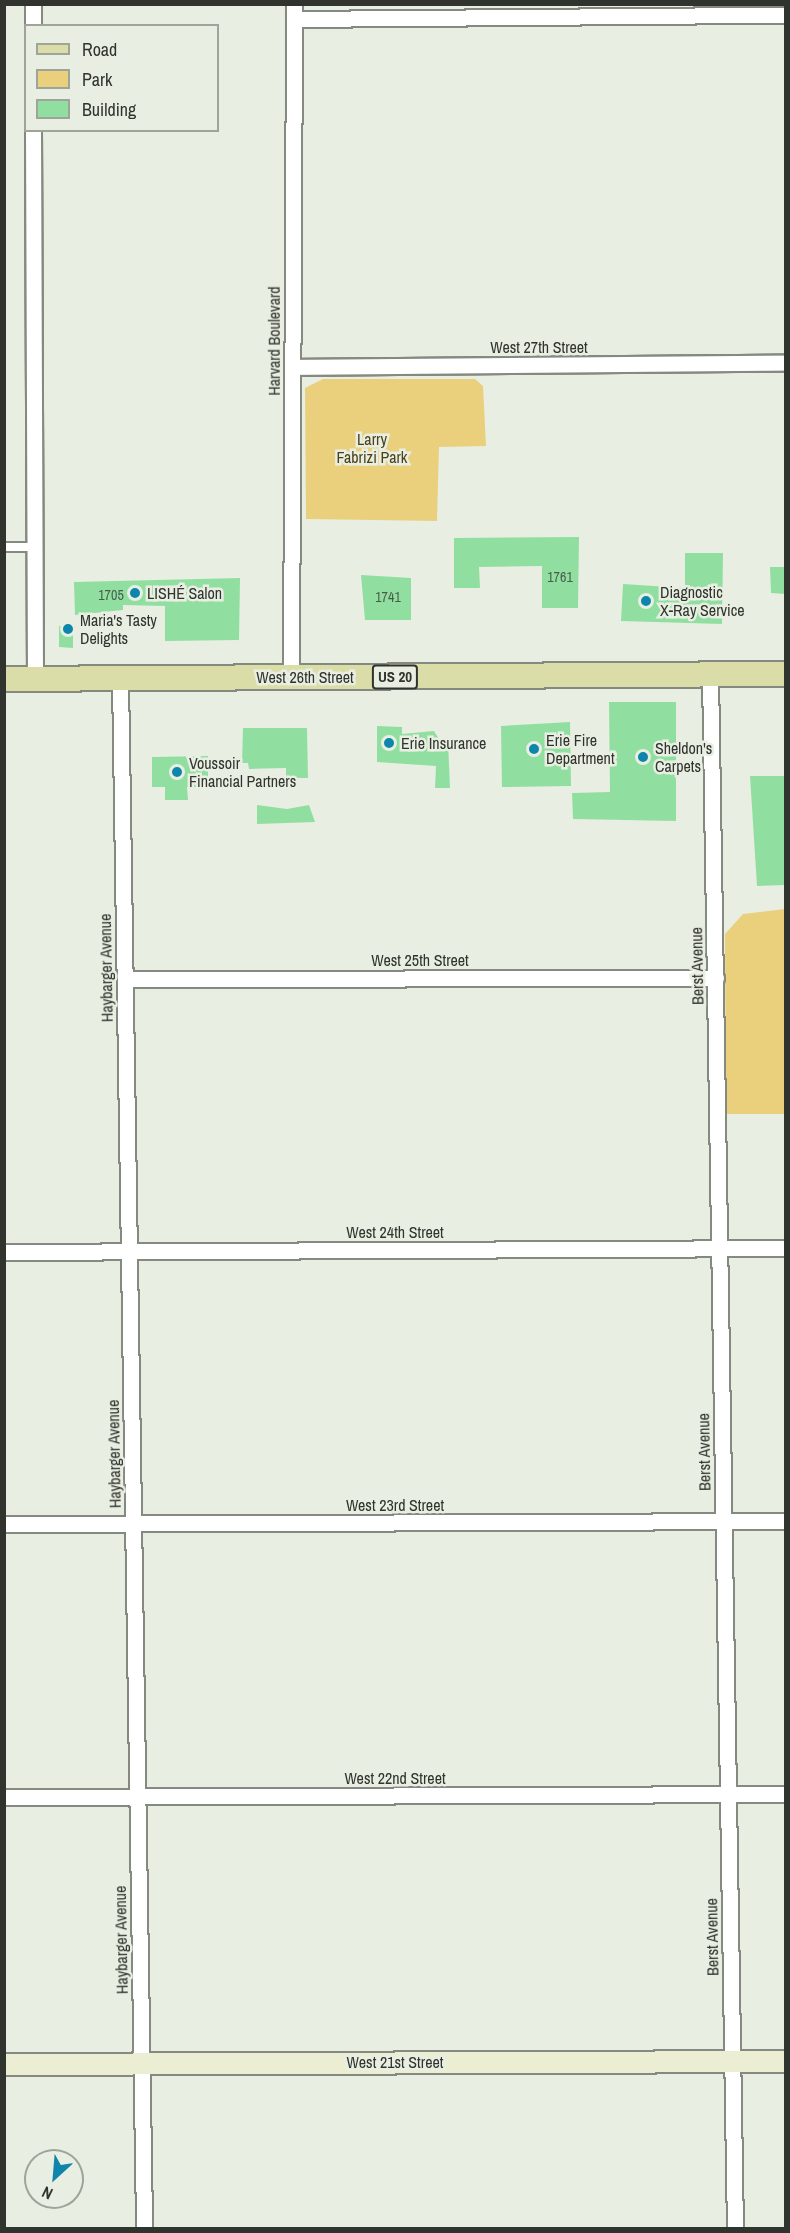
<!DOCTYPE html>
<meta charset="utf-8">
<style>
body{margin:0}
#map{position:relative;width:790px;height:2233px;overflow:hidden;background:#e8efe2;font-family:"Archivo Narrow",sans-serif}
div>[style]{position:absolute}
.green>*{inset:0;background:#ead07d}
.building>*{inset:0;background:#90dfa0}
.roads{filter:drop-shadow(2px 0 #848a7f) drop-shadow(-2px 0 #848a7f) drop-shadow(0 2px #848a7f) drop-shadow(0 -2px #848a7f)}
.lane>*{height:8px;margin:-4px;padding:0 4px;transform-origin:4px;border-radius:4px;background:#fff}
.street>*{height:15px;margin:-7.5px;padding:0 7.5px;transform-origin:7.5px;border-radius:7.5px;background:#fff}
.secondary>*{height:21px;margin:-10.5px;padding:0 10.5px;transform-origin:10.5px;border-radius:10.5px;background:#eceed3}
.primary>*{height:24px;margin:-12px;padding:0 12px;transform-origin:12px;border-radius:12px;background:#dadda7}
.dots>*{width:16px;height:16px;translate:-50% -50%;box-sizing:border-box;border:3px solid #e8efe2;border-radius:50%}
span{translate:-50% -50%;white-space:nowrap;text-align:center;line-height:1.15;-webkit-text-stroke:5px #e8efe2;paint-order:stroke}
.number-label{font-size:14px;color:#485e4a}
.number-label span{-webkit-text-stroke-width:0}
.shield-label span{padding:2px 4px;background:#e8efe2;border:2px solid;border-radius:4px;-webkit-text-stroke-width:0}
.shield-label{font-size:15px;color:#30332e;font-weight:700}
.street-label{font-size:16px;color:#30332e}
.park-label{font-size:16px;color:#4c4018}
.poi-label{font-size:16px;color:#30332e}
.left{translate:0 -50%;text-align:left}
.frame{position:absolute;inset:0;border:6px solid #30332e;pointer-events:none}
.legend{position:absolute;left:24px;top:24px;width:195px;height:108px;box-sizing:border-box;background:#e8efe2;border:2px solid #9ea49a;margin:0;padding:8px 10px;list-style:none;font-size:18px;color:#30332e}
.legend li{display:flex;align-items:center;gap:12px;height:30px}
.legend b{width:30px;border:2px solid #9ea49a}
.north{position:absolute;left:24px;top:2149px;width:60px;height:60px;box-sizing:border-box;background:#e8efe2;border:2px solid #9ea49a;border-radius:50%;rotate:206deg;font-size:16px;font-weight:700;line-height:24px;text-align:center;color:#30332e}
.north::after{content:'';display:block;margin:auto;width:21px;height:27px;background:#0e85aa;clip-path:polygon(50% 0,100% 100%,50% 72%,0 100%)}
</style>
<div id="map">
<div class="green">
<i style="clip-path:polygon(323px 379px,475px 379px,483px 386px,486px 446px,439px 447px,437px 521px,306px 519px,305px 388px)"></i>
<i style="clip-path:polygon(785px 909px,785px 1114px,726px 1114px,725px 934px,743px 914px)"></i>
</div>
<div class="building">
<i style="clip-path:polygon(579px 537px,578px 608px,542px 608px,542px 566px,479px 567px,480px 588px,454px 588px,454px 538px)"></i>
<i style="clip-path:polygon(685px 553px,723px 553px,722px 624px,621px 621px,623px 584px,685px 588px)"></i>
<i style="clip-path:polygon(770px 567px,786px 567px,786px 594px,771px 593px)"></i>
<i style="clip-path:polygon(361px 575px,411px 578px,411px 620px,365px 620px)"></i>
<i style="clip-path:polygon(240px 578px,239px 640px,165px 641px,165px 606px,123px 605px,123px 610px,75px 615px,74px 582px)"></i>
<i style="clip-path:polygon(59px 626px,73px 626px,73px 648px,59px 647px)"></i>
<i style="clip-path:polygon(609px 702px,676px 702px,676px 821px,573px 819px,572px 793px,610px 792px)"></i>
<i style="clip-path:polygon(570px 722px,571px 786px,502px 787px,501px 726px)"></i>
<i style="clip-path:polygon(377px 726px,402px 727px,402px 734px,434px 731px,440px 741px,448px 741px,450px 788px,435px 788px,436px 766px,377px 762px)"></i>
<i style="clip-path:polygon(243px 728px,307px 728px,308px 778px,286px 778px,286px 768px,249px 769px,248px 763px,242px 763px)"></i>
<i style="clip-path:polygon(208px 756px,208px 778px,197px 778px,197px 787px,187px 787px,188px 800px,165px 800px,165px 787px,152px 787px,152px 757px)"></i>
<i style="clip-path:polygon(750px 776px,786px 776px,786px 885px,757px 886px)"></i>
<i style="clip-path:polygon(257px 805px,287px 809px,309px 805px,315px 822px,257px 824px)"></i>
</div>
<div class="roads">
<div class="lane">
<i style="left:4px;top:547px;width:30px"></i>
</div>
<div class="street">
<i style="left:33px;top:4px;width:22px;rotate:90deg"></i>
<i style="left:294px;top:19px;width:492px;rotate:-0.5deg"></i>
<i style="left:33px;top:130px;width:549px;rotate:89.79deg"></i>
<i style="left:292px;top:367px;width:494px;rotate:-0.5deg"></i>
<i style="left:710px;top:674px;width:1554px;rotate:89.08deg"></i>
<i style="left:291px;top:677px;width:673px;rotate:-89.74deg"></i>
<i style="left:120px;top:678px;width:1550px;rotate:89.11deg"></i>
<i style="left:125px;top:979px;width:591px;rotate:-0.1deg"></i>
<i style="left:4px;top:1252px;width:782px;rotate:-0.29deg"></i>
<i style="left:4px;top:1524px;width:782px;rotate:-0.22deg"></i>
<i style="left:4px;top:1797px;width:782px;rotate:-0.22deg"></i>
</div>
<div class="secondary">
<i style="left:4px;top:2064px;width:782px;rotate:-0.22deg"></i>
</div>
<div class="primary">
<i style="left:4px;top:679px;width:782px;rotate:-0.37deg"></i>
</div>
</div>
<div class="dots">
<i style="left:135px;top:593px;background:#0e85aa"></i>
<i style="left:646px;top:601px;background:#0e85aa"></i>
<i style="left:68px;top:629px;background:#0e85aa"></i>
<i style="left:389px;top:743px;background:#0e85aa"></i>
<i style="left:534px;top:749px;background:#0e85aa"></i>
<i style="left:643px;top:757px;background:#0e85aa"></i>
<i style="left:177px;top:772px;background:#0e85aa"></i>
</div>
<div class="number-label">
<span style="left:560px;top:577px">1761</span>
<span style="left:111px;top:595px">1705</span>
<span style="left:388px;top:597px">1741</span>
</div>
<div class="shield-label">
<span style="left:395px;top:677px">US 20</span>
</div>
<div class="street-label">
<span style="left:274px;top:341px;rotate:-90deg">Harvard Boulevard</span>
<span style="left:539px;top:347px">West 27th Street</span>
<span style="left:305px;top:677px">West 26th Street</span>
<span style="left:420px;top:960px">West 25th Street</span>
<span style="left:697px;top:966px;rotate:-91deg">Berst Avenue</span>
<span style="left:106px;top:968px;rotate:-91deg">Haybarger Avenue</span>
<span style="left:395px;top:1232px">West 24th Street</span>
<span style="left:704px;top:1452px;rotate:-91deg">Berst Avenue</span>
<span style="left:114px;top:1454px;rotate:-91deg">Haybarger Avenue</span>
<span style="left:395px;top:1505px">West 23rd Street</span>
<span style="left:395px;top:1778px">West 22nd Street</span>
<span style="left:712px;top:1937px;rotate:-91deg">Berst Avenue</span>
<span style="left:121px;top:1940px;rotate:-91deg">Haybarger Avenue</span>
<span style="left:395px;top:2062px">West 21st Street</span>
</div>
<div class="park-label">
<span style="left:372px;top:448px">Larry<br>Fabrizi Park</span>
</div>
<div class="poi-label">
<span class="left" style="left:660px;top:601px">Diagnostic<br>X-Ray Service</span>
<span class="left" style="left:147px;top:593px">LISHÉ Salon</span>
<span class="left" style="left:80px;top:629px">Maria's Tasty<br>Delights</span>
<span class="left" style="left:546px;top:749px">Erie Fire<br>Department</span>
<span class="left" style="left:401px;top:743px">Erie Insurance</span>
<span class="left" style="left:655px;top:757px">Sheldon's<br>Carpets</span>
<span class="left" style="left:189px;top:772px">Voussoir<br>Financial Partners</span>
</div>
<div class="frame"></div>
<ul class="legend">
<li><b style="height:8px;background:#dadda7"></b>Road</li>
<li><b style="height:16px;background:#ead07d"></b>Park</li>
<li><b style="height:16px;background:#90dfa0"></b>Building</li>
</ul>
<div class="north">N</div>
</div>
